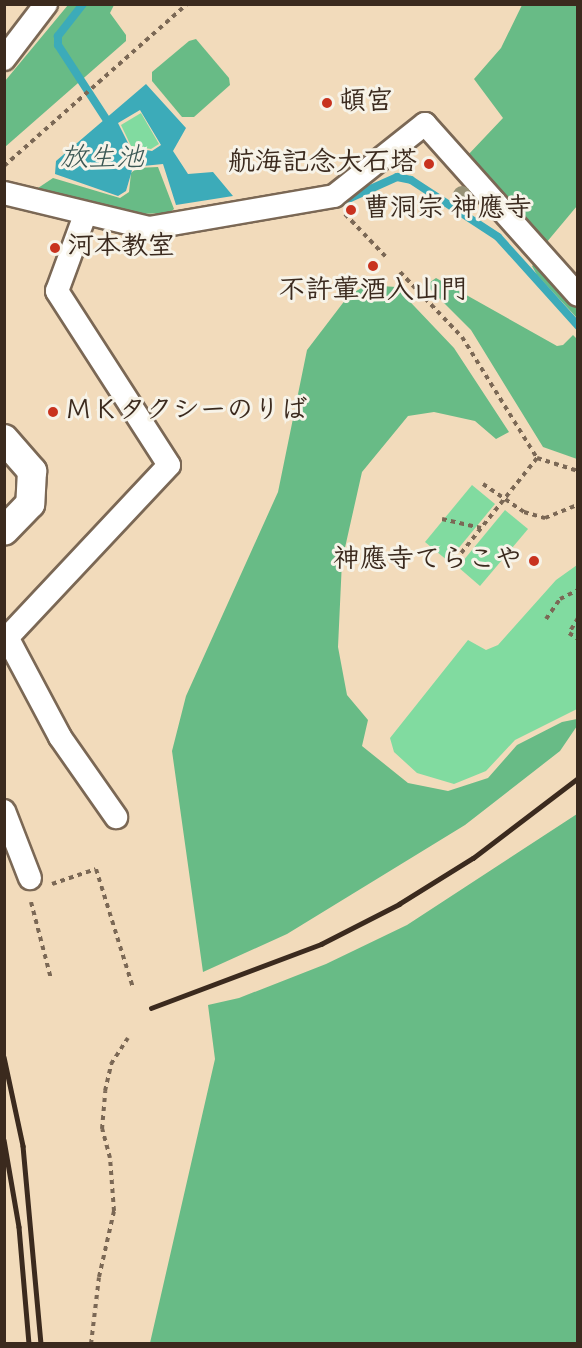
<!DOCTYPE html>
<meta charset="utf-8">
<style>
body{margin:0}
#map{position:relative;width:582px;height:1348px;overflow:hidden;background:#f2dbbb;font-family:"Indie Flower","Klee One",sans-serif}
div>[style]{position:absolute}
.green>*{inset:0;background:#81dba0}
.forest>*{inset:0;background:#68bb86}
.water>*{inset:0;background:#3cabb9}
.stream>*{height:8px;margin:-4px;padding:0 4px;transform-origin:4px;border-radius:4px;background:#3cabb9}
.path>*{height:4px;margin-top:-2px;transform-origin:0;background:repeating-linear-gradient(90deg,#7b6855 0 4.5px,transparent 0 9px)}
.roads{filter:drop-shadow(2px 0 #7b6855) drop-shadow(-2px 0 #7b6855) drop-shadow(0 2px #7b6855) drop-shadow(0 -2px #7b6855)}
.minor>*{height:22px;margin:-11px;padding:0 11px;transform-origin:11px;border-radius:11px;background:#fff}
.tertiary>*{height:28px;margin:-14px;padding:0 14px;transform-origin:14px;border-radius:14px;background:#fff}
.rail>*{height:4.5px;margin:-2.25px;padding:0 2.25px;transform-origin:2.25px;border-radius:2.25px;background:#3b2a1e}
.trees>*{width:18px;height:18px;margin:-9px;border-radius:50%;background:#979276}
.dots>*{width:16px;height:16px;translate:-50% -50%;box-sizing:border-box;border:3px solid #f7f3e8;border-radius:50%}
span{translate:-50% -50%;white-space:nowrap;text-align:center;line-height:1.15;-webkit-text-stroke:6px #f7f3e8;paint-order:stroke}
.poi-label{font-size:27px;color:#3b2a1e;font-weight:700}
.left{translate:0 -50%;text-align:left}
.right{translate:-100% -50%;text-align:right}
.water-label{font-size:28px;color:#3b5754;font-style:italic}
.frame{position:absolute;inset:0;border:6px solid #3b2a1e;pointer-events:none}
</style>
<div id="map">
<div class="green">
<i style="clip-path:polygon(141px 113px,159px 144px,151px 149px,131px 146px,121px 125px)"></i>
<i style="clip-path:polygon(472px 485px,495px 504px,448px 561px,425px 542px)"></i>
<i style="clip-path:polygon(505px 510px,528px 529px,480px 586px,458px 567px)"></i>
<i style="clip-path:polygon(577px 565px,577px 709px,515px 740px,486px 771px,454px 784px,417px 773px,394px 752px,390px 738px,468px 640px,486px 650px,498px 645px,556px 580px)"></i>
</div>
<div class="forest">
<i style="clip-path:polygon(68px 5px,114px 5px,110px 13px,126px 35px,126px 41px,5px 147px,5px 81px)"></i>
<i style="clip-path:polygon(522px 5px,577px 5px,577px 206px,546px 243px,467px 156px,503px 118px,474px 79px,501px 48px)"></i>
<i style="clip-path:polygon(196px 39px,229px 78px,230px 85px,194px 117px,182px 117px,152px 81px,152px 72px,189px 41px)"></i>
<i style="clip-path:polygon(158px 167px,174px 209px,169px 213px,139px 214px,40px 194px,38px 188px,53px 178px,120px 198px,129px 192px,131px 173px,137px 168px)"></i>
<i style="clip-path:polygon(537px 262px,577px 301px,577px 318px,537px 275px,532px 266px)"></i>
<i style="clip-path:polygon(436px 278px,557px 346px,563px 345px,573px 335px,577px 339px,577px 459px,543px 447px,471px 330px,426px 285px)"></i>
<i style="clip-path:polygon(367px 285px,396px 287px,454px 348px,509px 432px,496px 439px,475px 421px,434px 412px,408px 416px,362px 472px,342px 561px,338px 647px,347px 695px,368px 720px,362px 746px,408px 783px,448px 791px,488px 778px,517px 745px,562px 722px,577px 719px,577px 726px,560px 751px,465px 825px,287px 934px,203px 972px,172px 751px,186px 696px,278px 492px,307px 350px,349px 295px)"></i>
<i style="clip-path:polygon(577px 814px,577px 1343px,150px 1343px,215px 1059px,208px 1005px,239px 998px,326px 964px,407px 925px)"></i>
</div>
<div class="water">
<i style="clip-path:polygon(evenodd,146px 84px,186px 128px,173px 151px,188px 174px,213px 172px,233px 196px,176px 205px,163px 164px,133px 167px,126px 191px,118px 196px,55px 174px,56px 161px,146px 84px,140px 110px,161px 145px,152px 151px,130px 147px,118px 123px,140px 110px)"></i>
</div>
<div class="stream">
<i style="left:83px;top:4px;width:41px;rotate:128deg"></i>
<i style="left:58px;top:36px;width:9px;rotate:90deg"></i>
<i style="left:58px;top:45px;width:88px;rotate:57deg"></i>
<i style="left:339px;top:203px;width:64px;rotate:-24.1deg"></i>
<i style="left:397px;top:177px;width:14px;rotate:12deg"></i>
<i style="left:411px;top:180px;width:104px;rotate:33.2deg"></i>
<i style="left:498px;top:237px;width:120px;rotate:48deg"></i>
</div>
<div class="path">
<i style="left:4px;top:166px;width:244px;rotate:-41.5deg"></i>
<i style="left:345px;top:214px;width:59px;rotate:46.4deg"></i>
<i style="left:400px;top:272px;width:90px;rotate:46.4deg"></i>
<i style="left:462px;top:337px;width:142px;rotate:58.2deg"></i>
<i style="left:537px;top:458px;width:133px;rotate:128.6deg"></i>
<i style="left:537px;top:458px;width:43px;rotate:17.6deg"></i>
<i style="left:483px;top:484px;width:50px;rotate:34.3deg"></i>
<i style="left:524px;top:512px;width:22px;rotate:16deg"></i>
<i style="left:545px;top:518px;width:35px;rotate:-22deg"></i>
<i style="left:442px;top:519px;width:40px;rotate:13deg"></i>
<i style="left:578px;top:618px;width:17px;rotate:121deg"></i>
<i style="left:569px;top:633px;width:11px;rotate:34deg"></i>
<i style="left:546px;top:619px;width:24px;rotate:-55deg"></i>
<i style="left:560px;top:599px;width:20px;rotate:-27deg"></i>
<i style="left:52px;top:884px;width:46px;rotate:-18.8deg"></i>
<i style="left:96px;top:869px;width:125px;rotate:72.7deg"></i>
<i style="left:31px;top:902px;width:80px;rotate:75.4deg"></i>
<i style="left:91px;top:1344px;width:67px;rotate:-83.2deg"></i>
<i style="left:99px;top:1277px;width:68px;rotate:-77.2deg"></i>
<i style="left:114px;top:1211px;width:53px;rotate:-94.3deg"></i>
<i style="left:110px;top:1158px;width:30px;rotate:-105deg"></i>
<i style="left:102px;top:1129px;width:38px;rotate:-85deg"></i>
<i style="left:105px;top:1091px;width:28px;rotate:-77deg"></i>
<i style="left:111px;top:1064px;width:31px;rotate:-57deg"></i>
</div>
<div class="roads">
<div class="minor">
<i style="left:4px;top:59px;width:69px;rotate:-52.6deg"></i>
<i style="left:4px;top:193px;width:149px;rotate:13.6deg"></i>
<i style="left:149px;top:228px;width:188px;rotate:-9.8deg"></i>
<i style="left:334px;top:196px;width:116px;rotate:-38.4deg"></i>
<i style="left:425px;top:124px;width:229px;rotate:48.2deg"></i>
<i style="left:8px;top:639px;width:111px;rotate:62deg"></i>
<i style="left:60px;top:737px;width:98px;rotate:55deg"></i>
<i style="left:4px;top:641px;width:241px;rotate:-46.8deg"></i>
<i style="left:169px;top:465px;width:207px;rotate:-122.8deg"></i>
<i style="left:57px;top:291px;width:81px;rotate:-69.8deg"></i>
<i style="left:4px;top:811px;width:72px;rotate:68.8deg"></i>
</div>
<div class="tertiary">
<i style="left:4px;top:439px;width:43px;rotate:48.8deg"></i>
<i style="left:32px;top:471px;width:33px;rotate:93deg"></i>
<i style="left:30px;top:504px;width:37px;rotate:134deg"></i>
</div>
</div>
<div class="rail">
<i style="left:151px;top:1008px;width:182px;rotate:-20.6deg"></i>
<i style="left:321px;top:944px;width:88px;rotate:-27.1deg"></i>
<i style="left:399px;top:904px;width:87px;rotate:-31.9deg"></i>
<i style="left:473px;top:858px;width:132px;rotate:-37.3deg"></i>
<i style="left:4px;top:1057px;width:91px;rotate:77.9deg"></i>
<i style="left:23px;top:1146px;width:199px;rotate:84.8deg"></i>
<i style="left:4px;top:1140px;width:88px;rotate:80.2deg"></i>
<i style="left:19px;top:1227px;width:117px;rotate:85.1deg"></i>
</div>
<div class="trees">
<i style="left:462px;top:195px"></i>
</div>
<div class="dots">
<i style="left:327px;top:103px;background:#c8321e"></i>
<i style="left:429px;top:164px;background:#c8321e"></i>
<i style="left:351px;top:210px;background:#c8321e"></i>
<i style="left:55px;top:248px;background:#c8321e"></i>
<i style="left:373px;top:266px;background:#c8321e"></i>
<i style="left:53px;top:412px;background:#c8321e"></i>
<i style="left:534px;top:561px;background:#c8321e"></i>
</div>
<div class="poi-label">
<span class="left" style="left:339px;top:103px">頓宮</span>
<span class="right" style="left:417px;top:164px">航海記念大石塔</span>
<span class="left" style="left:363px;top:210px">曹洞宗 神應寺</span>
<span class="left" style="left:67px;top:248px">河本教室</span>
<span style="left:373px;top:292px">不許葷酒入山門</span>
<span class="left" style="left:65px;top:412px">ＭＫタクシーのりば</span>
<span class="right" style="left:522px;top:561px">神應寺てらこや</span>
</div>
<div class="water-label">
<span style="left:102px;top:160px">放生池</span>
</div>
<div class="frame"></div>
</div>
